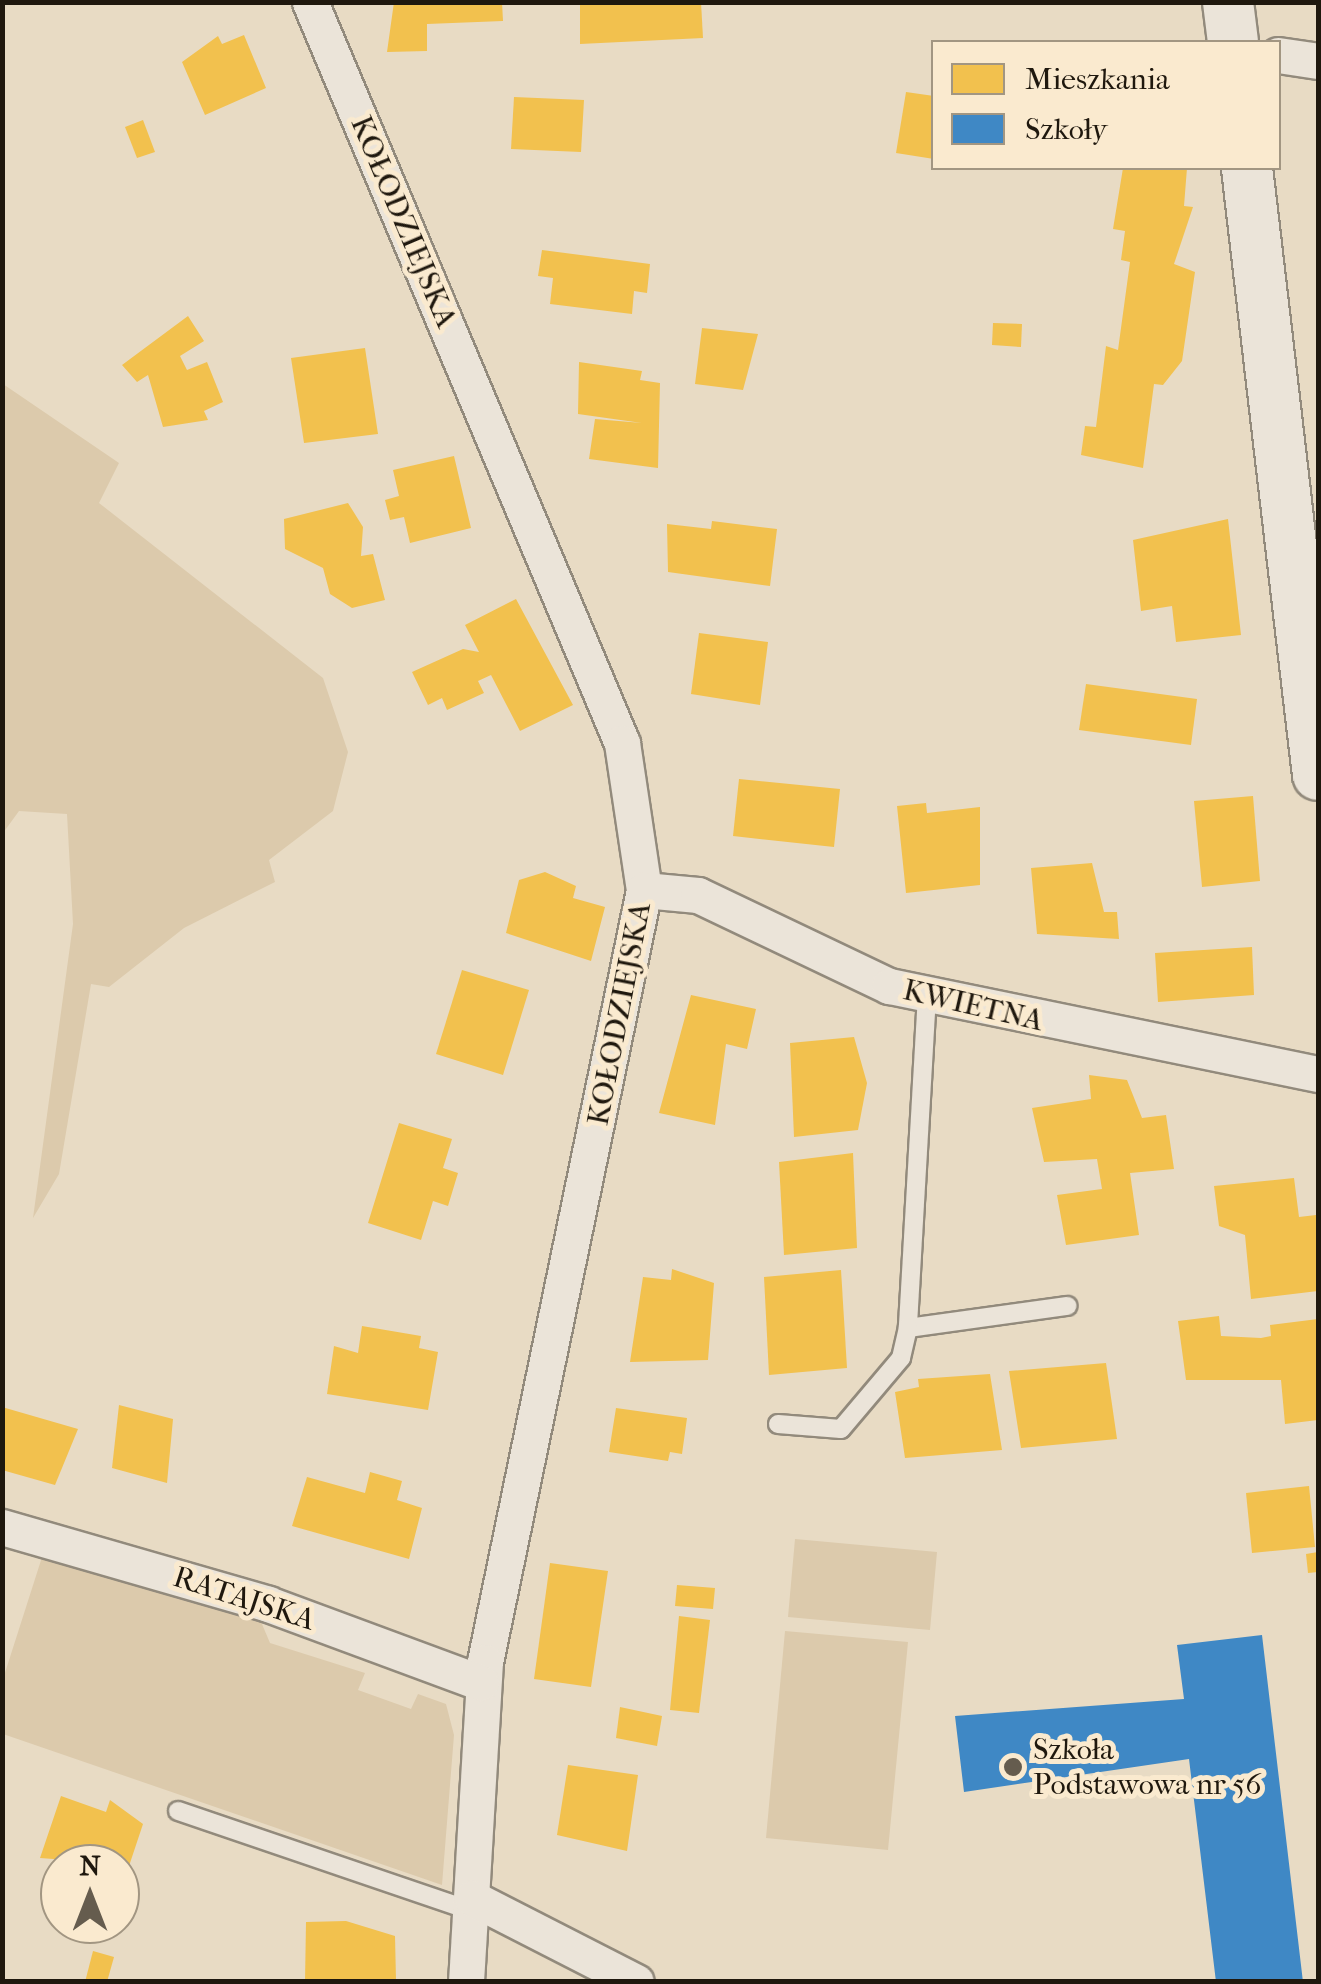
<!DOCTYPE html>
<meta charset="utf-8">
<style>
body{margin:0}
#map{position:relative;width:1321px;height:1984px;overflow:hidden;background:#e8dbc4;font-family:"IM FELL French Canon",serif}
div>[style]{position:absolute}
.green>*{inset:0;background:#dccaac}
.homes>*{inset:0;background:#f2c14e}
.schools>*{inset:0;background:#3f88c5}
.roads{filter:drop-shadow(2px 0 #928a7c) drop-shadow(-2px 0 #928a7c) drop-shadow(0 2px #928a7c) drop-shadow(0 -2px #928a7c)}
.lane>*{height:18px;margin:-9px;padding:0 9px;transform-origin:9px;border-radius:9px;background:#ebe4d9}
.street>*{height:35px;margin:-17.5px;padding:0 17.5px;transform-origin:17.5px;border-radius:17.5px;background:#ebe4d9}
.secondary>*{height:50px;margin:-25px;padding:0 25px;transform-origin:25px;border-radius:25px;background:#ebe4d9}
.dots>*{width:28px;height:28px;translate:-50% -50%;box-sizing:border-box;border:5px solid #faeacf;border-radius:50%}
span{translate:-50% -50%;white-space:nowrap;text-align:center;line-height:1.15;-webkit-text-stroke:10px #faeacf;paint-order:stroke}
.street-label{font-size:30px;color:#1f180e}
.poi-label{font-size:30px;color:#1f180e}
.left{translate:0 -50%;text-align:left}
.frame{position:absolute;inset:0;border:5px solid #1f180e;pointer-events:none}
.legend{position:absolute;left:931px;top:40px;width:350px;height:130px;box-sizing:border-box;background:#faeacf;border:2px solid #a29682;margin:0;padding:12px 18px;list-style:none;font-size:30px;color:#1f180e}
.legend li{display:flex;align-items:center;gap:20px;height:50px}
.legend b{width:50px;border:2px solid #a29682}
.north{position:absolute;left:40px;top:1844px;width:100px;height:100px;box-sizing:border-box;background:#faeacf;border:2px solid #a29682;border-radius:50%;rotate:0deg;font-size:28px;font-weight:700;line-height:40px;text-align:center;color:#1f180e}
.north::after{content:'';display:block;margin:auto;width:35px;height:45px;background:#655c4e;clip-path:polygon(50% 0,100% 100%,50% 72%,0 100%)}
</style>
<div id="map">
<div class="green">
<i style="clip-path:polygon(3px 384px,119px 463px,99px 503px,323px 678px,348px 752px,333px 811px,269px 860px,275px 882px,184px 928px,109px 987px,91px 984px,59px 1174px,33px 1218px,73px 924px,67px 814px,19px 811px,3px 833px)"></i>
<i style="clip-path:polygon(795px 1539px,937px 1552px,930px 1630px,788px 1617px)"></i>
<i style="clip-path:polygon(43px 1554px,259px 1617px,270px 1643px,365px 1673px,358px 1690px,411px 1709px,418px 1694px,446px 1704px,454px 1735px,442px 1885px,3px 1734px,3px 1679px)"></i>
<i style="clip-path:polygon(785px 1631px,908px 1642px,888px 1850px,766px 1838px)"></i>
</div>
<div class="homes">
<i style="clip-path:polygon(394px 2px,502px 2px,503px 21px,427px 24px,427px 51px,387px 52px)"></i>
<i style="clip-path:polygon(580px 2px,701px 2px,703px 38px,580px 44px)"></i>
<i style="clip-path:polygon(244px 35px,266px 88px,205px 115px,182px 62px,218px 36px,222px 44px)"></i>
<i style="clip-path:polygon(906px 92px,934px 96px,934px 159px,896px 153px)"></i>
<i style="clip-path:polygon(514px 97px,584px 100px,581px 152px,511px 149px)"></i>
<i style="clip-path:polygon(143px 120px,155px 152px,137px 158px,125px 127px)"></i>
<i style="clip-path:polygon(1123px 168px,1187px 168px,1184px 206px,1193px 207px,1174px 264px,1195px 272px,1182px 361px,1163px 385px,1154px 384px,1143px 468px,1081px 455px,1085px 426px,1096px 427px,1106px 346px,1118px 350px,1130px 262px,1121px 260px,1125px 231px,1113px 229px)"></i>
<i style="clip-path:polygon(542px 250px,650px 264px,647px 293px,634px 291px,632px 314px,550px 304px,553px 278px,538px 276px)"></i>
<i style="clip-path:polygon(188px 316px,204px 341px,180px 356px,187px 370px,207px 362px,223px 402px,204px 411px,208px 420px,163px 427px,148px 375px,137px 382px,122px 365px)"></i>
<i style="clip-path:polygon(993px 323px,1022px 324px,1021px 347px,992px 345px)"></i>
<i style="clip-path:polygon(702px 328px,758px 334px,743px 390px,695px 384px)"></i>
<i style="clip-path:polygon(365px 348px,378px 434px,304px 443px,291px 358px)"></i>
<i style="clip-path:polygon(579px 362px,642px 371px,640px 380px,660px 383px,658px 468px,589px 459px,595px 419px,642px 423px,578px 414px)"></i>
<i style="clip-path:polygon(454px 456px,471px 528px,410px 543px,404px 517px,390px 520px,385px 500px,399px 496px,393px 470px)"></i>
<i style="clip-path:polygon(348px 503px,363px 527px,361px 556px,373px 554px,385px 600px,352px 608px,330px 594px,323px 568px,285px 549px,284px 519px)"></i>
<i style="clip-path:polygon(1228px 519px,1241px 635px,1176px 642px,1172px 606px,1141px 611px,1133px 540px)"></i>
<i style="clip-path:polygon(712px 521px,777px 529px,770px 586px,668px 572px,667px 524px,711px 529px)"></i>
<i style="clip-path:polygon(516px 599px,573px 705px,520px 731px,491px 675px,478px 681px,484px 693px,447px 710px,442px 698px,428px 705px,412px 672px,463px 649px,479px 652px,465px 625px)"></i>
<i style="clip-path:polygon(699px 633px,768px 642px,760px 705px,691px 694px)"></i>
<i style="clip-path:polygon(1086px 684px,1197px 699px,1191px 745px,1079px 730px)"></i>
<i style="clip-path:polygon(739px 779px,840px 789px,834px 847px,733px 836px)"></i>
<i style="clip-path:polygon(1253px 796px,1260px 881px,1202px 887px,1194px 801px)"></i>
<i style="clip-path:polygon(926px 803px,927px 813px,980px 807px,980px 885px,906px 893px,897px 806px)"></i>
<i style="clip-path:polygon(1092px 863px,1104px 912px,1117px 912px,1119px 939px,1037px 934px,1031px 868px)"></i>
<i style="clip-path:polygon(545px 872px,576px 886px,573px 898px,605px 907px,591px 961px,506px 933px,519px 880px)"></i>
<i style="clip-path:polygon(1252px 947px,1254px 995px,1158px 1002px,1155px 953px)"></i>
<i style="clip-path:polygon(462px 970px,529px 990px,503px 1075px,436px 1054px)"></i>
<i style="clip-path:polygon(691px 995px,756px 1009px,747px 1049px,726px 1044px,715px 1125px,659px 1113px)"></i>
<i style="clip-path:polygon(854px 1037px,867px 1083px,858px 1130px,794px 1137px,790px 1043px)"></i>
<i style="clip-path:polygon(1089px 1075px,1127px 1080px,1142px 1118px,1166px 1115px,1174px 1169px,1130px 1173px,1139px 1235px,1066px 1245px,1057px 1195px,1102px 1189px,1097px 1159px,1044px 1162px,1032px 1108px,1091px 1099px)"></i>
<i style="clip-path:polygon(399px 1123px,452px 1139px,443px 1168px,458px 1173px,448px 1206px,433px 1201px,421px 1240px,368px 1223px)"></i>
<i style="clip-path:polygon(853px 1153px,857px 1248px,784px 1255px,779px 1162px)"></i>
<i style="clip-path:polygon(1294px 1178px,1299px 1217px,1316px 1215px,1318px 1291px,1251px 1299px,1245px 1235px,1219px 1226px,1214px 1186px)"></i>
<i style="clip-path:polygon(672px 1269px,714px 1283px,708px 1360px,630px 1362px,643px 1277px,671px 1280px)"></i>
<i style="clip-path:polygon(841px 1270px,847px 1368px,769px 1375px,764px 1277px)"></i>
<i style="clip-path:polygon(1219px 1316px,1221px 1336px,1261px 1338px,1271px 1336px,1270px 1325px,1318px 1319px,1318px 1420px,1285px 1424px,1281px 1380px,1186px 1380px,1178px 1321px)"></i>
<i style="clip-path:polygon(362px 1326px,421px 1336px,419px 1348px,438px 1352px,428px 1410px,327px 1394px,334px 1346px,358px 1353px)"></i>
<i style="clip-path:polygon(1106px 1363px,1117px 1439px,1021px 1448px,1009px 1371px)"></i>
<i style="clip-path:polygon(990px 1374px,1002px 1450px,905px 1458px,895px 1392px,919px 1387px,918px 1379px)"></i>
<i style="clip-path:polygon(119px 1405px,173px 1419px,167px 1483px,112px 1468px)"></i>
<i style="clip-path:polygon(2px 1407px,78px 1429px,55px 1485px,2px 1470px)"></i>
<i style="clip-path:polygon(616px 1408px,687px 1418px,682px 1454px,670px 1452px,668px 1461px,609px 1452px)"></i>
<i style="clip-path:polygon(370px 1472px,402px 1481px,397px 1500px,422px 1508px,409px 1559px,292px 1526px,307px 1477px,365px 1493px)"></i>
<i style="clip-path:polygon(1309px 1486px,1315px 1547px,1252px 1553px,1246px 1493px)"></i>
<i style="clip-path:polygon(1318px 1552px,1318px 1572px,1308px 1573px,1306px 1554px)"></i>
<i style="clip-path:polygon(550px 1563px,608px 1571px,591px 1687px,534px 1679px)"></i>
<i style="clip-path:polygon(677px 1585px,715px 1588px,713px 1609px,675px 1606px)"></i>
<i style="clip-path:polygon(679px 1616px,710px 1620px,699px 1713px,670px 1710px)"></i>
<i style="clip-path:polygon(620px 1707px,662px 1716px,657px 1746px,616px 1738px)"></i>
<i style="clip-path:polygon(568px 1765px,638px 1775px,627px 1851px,557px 1835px)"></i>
<i style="clip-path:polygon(61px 1796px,106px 1812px,110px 1800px,143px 1824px,121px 1890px,120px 1864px,40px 1858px)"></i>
<i style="clip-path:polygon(346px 1921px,395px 1936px,396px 1980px,305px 1982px,306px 1922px)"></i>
<i style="clip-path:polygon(93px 1951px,114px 1957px,107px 1982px,85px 1982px)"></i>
</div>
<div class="schools">
<i style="clip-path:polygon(1262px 1635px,1303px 1982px,1216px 1982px,1189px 1759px,964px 1792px,955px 1716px,1184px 1699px,1177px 1645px)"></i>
</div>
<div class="roads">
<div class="lane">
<i style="left:927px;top:995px;width:334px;rotate:93.3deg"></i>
<i style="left:908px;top:1328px;width:161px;rotate:-7.9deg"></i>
<i style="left:778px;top:1424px;width:63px;rotate:4.5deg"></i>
<i style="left:841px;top:1429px;width:93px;rotate:-49.8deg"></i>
<i style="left:901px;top:1358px;width:31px;rotate:-77deg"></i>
<i style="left:178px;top:1811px;width:310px;rotate:18.8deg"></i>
</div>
<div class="street">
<i style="left:310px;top:2px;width:804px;rotate:67.17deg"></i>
<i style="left:622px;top:743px;width:149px;rotate:81.5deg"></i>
<i style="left:644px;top:890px;width:788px;rotate:101.64deg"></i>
<i style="left:485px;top:1662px;width:321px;rotate:93.4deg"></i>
<i style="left:1278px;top:55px;width:40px;rotate:8.5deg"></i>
<i style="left:644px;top:890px;width:54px;rotate:5.3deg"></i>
<i style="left:698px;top:895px;width:212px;rotate:25.5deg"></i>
<i style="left:889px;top:986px;width:438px;rotate:11.6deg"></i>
<i style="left:2px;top:1527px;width:277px;rotate:16.1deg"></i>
<i style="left:268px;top:1604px;width:227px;rotate:20.3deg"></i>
<i style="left:472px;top:1898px;width:184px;rotate:27.1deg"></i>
</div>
<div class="secondary">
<i style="left:1228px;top:2px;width:40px;rotate:82.9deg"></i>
<i style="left:1247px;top:168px;width:611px;rotate:83.33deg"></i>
</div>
</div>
<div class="dots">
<i style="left:1013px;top:1767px;background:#655c4e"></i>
</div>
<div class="street-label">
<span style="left:403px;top:222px;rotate:67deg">KOŁODZIEJSKA</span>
<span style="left:973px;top:1006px;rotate:13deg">KWIETNA</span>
<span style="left:620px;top:1014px;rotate:-79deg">KOŁODZIEJSKA</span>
<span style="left:244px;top:1599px;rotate:18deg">RATAJSKA</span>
</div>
<div class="poi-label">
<span class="left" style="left:1033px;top:1767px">Szkoła<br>Podstawowa nr 56</span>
</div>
<div class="frame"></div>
<ul class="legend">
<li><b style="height:28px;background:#f2c14e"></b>Mieszkania</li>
<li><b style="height:28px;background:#3f88c5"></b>Szkoły</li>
</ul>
<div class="north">N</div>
</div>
